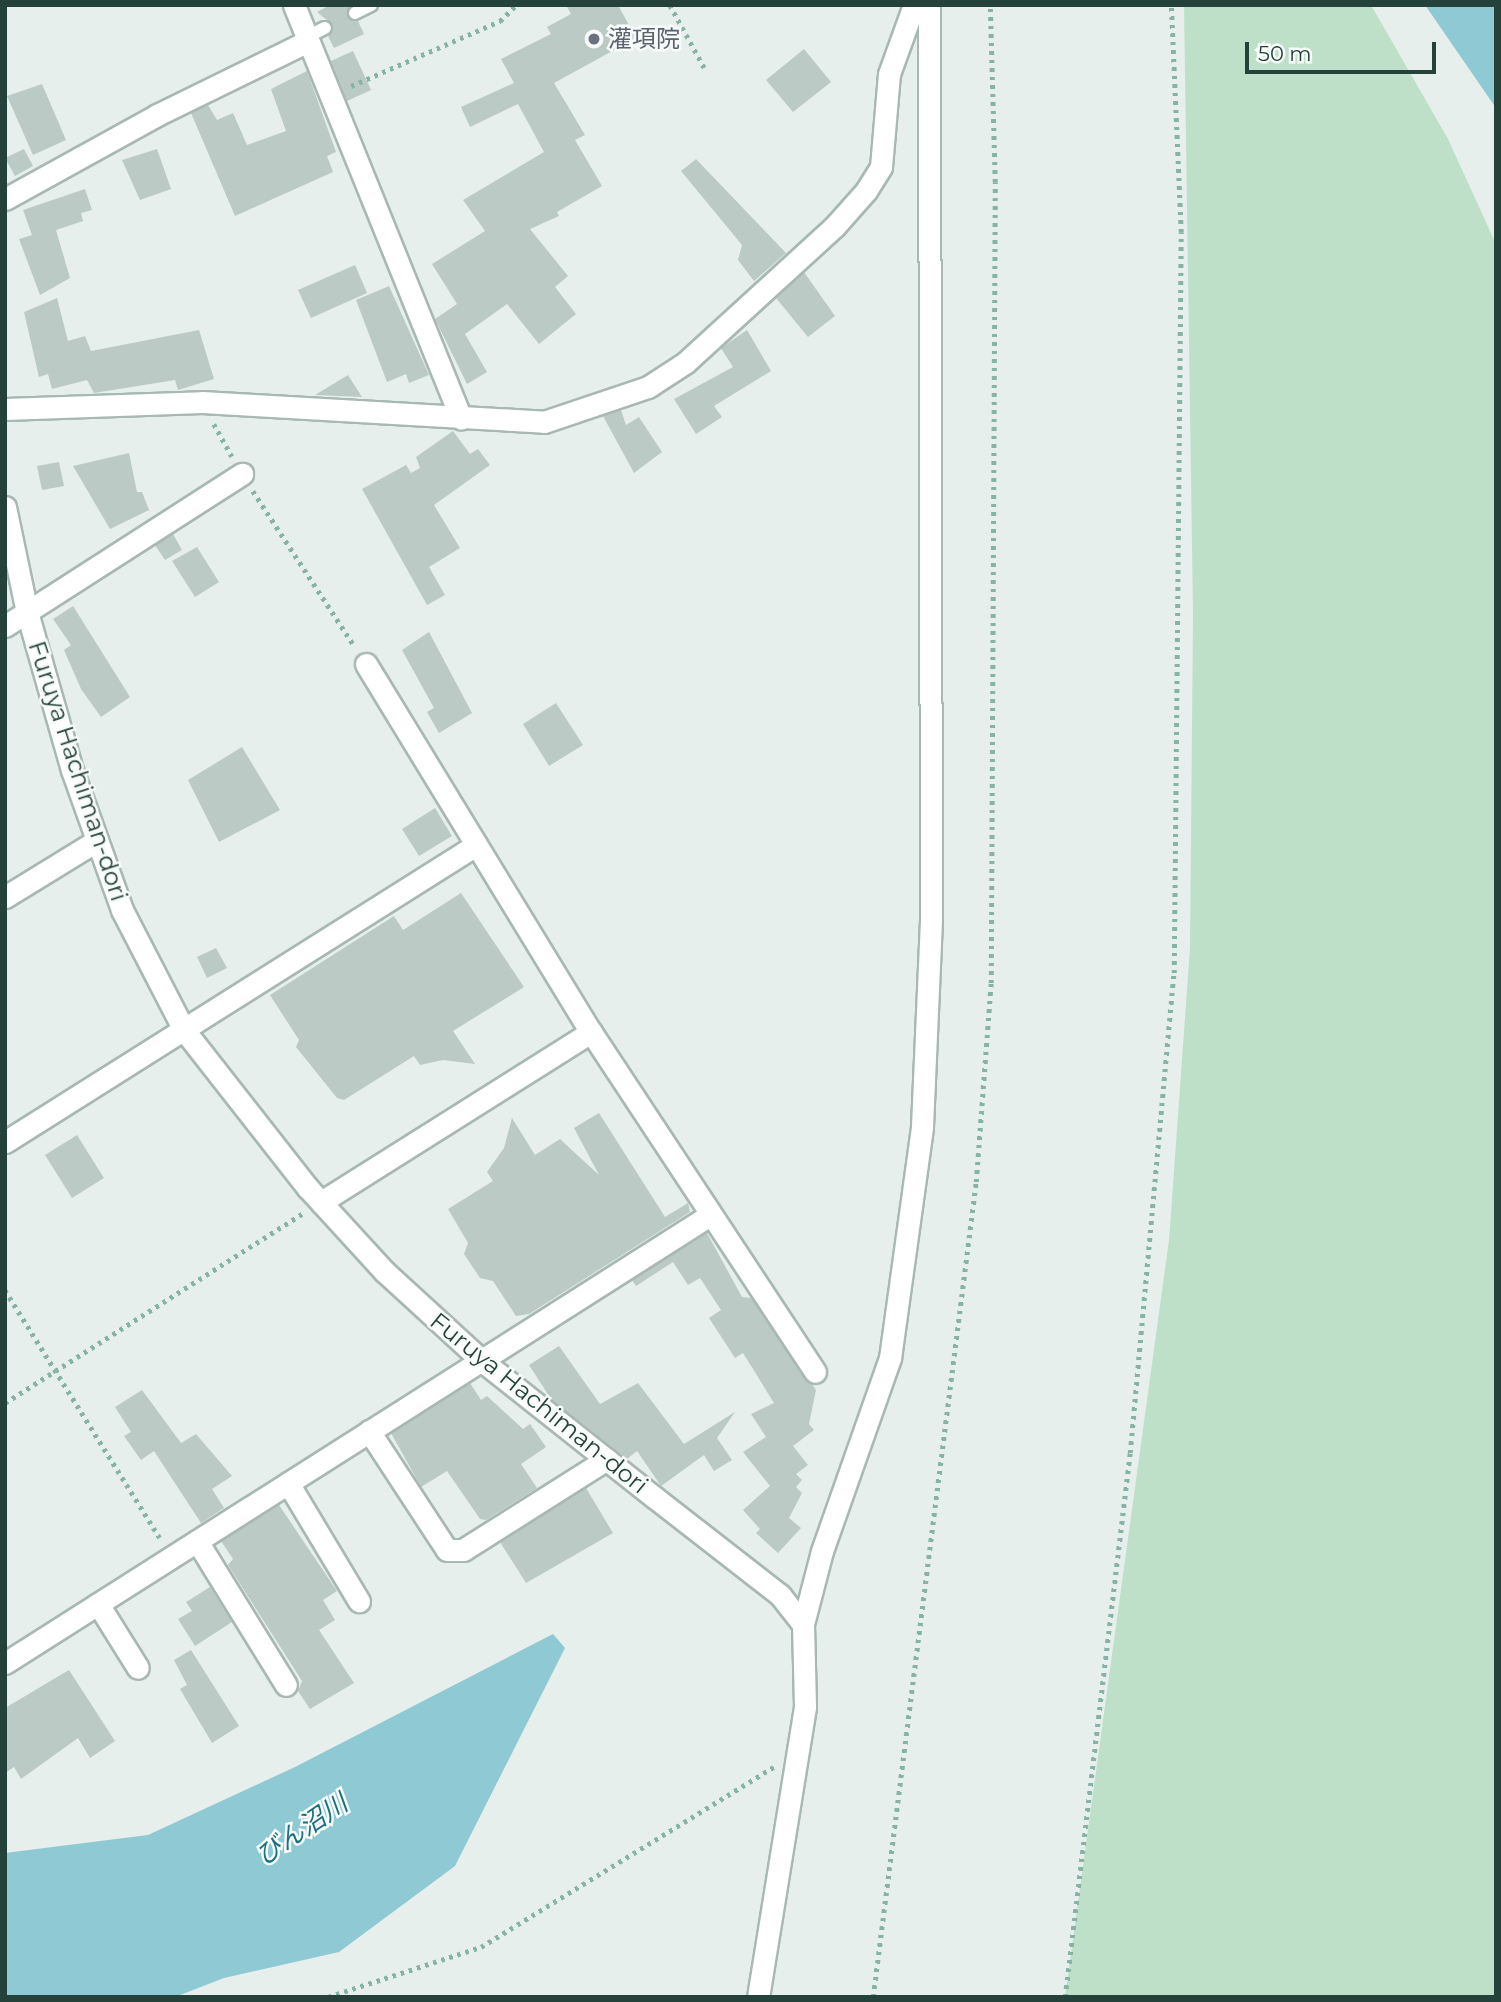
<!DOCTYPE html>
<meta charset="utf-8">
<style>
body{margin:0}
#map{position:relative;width:1501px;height:2002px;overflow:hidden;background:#e6efeb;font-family:Montserrat,"Noto Sans JP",sans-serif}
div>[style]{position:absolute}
.green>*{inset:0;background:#bfe0c8}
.water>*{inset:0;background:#8ec9d4}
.building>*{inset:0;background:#bbcac4}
.path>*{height:4.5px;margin-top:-2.25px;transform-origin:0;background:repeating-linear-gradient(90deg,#86b3a5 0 3.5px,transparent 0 8.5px)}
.roads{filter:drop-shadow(2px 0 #a8b8b2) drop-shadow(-2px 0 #a8b8b2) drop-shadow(0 2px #a8b8b2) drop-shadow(0 -2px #a8b8b2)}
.lane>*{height:12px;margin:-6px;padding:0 6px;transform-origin:6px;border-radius:6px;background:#fff}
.street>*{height:21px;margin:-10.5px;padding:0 10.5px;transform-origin:10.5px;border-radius:10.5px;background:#fff}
.secondary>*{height:21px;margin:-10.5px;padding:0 10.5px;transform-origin:10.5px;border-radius:10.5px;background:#fff}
.dots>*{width:19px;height:19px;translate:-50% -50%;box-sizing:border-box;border:4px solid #f7fbf9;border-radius:50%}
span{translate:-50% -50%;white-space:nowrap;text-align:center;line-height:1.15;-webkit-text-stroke:5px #f7fbf9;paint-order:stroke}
.worship-label{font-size:24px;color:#5b616d}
.left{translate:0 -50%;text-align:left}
.street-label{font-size:24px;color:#24423a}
.water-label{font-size:26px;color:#1c6f80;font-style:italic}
.frame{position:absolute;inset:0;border:7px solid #24423a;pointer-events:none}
.scale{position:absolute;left:1245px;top:42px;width:191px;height:32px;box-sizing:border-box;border:4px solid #24423a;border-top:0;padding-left:9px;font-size:21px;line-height:24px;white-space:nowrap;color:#24423a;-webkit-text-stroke:5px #f7fbf9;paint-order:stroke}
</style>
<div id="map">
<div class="green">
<i style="clip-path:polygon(1184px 5px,1371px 5px,1448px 139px,1496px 244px,1496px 1997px,1065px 1997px,1169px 1240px,1190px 948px,1193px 614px)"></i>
</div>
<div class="water">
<i style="clip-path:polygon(1425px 5px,1496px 5px,1496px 108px)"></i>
<i style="clip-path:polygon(553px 1634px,565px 1648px,455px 1866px,339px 1952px,224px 1978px,175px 1997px,5px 1997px,5px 1853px,148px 1835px,295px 1767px)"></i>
</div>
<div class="building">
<i style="clip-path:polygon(330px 5px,351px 5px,347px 16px,358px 21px,364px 34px,334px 48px,328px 36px,333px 25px,317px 12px)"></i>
<i style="clip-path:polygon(566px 5px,618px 5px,636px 38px,554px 83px,585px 135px,575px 140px,602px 186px,557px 212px,559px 216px,530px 229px,568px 276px,555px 287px,576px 314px,539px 344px,507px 304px,465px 334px,487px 372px,467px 384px,435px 319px,457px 304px,432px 264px,485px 231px,463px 200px,544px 152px,518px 104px,470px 127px,461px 107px,514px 83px,501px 59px,551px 34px,547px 27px,571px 14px)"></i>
<i style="clip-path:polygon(804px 49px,831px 82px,793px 112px,766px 80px)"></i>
<i style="clip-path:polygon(353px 51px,371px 90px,347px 101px,331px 61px)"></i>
<i style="clip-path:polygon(307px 71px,336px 152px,327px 156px,333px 172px,235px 216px,191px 113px,208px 105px,217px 120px,233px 113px,247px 145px,286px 131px,271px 89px)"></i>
<i style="clip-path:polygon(42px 84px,66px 140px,33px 155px,7px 96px)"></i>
<i style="clip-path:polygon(24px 149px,33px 166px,15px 176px,5px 158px)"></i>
<i style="clip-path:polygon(157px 149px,171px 189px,140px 200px,122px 160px)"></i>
<i style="clip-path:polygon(696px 159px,786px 253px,754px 281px,738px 260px,742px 245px,681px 171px)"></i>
<i style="clip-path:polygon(85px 189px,92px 210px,81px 213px,83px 221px,56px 230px,70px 278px,40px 295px,19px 239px,32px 235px,23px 210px)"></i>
<i style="clip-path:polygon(355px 265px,367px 293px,311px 318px,298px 290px)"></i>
<i style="clip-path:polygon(804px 272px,835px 316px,808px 337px,776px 298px)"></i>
<i style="clip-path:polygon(389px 286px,429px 375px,409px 383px,406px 374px,387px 382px,356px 300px)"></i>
<i style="clip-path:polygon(57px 298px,68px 341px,85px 336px,91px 351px,199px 330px,214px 379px,178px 390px,175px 380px,94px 393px,87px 380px,52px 389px,48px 374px,39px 377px,24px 312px)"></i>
<i style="clip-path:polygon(747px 330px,771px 371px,714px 406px,722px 417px,696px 434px,674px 399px,733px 367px,721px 348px)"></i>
<i style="clip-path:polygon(348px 375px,362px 397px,315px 395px)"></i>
<i style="clip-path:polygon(621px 410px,626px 425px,639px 417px,662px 452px,634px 473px,603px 416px)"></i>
<i style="clip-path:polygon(453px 431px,470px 454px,478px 449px,490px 465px,434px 505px,460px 548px,429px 567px,445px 595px,427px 605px,362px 489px,406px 465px,411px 473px,420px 468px,416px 457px)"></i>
<i style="clip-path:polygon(129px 453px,137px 492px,142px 492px,149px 510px,110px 529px,73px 466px)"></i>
<i style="clip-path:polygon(59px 462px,64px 486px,42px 490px,37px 466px)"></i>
<i style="clip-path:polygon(173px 534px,182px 550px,165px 560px,155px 545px)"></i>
<i style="clip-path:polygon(197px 547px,219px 582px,195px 597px,172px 561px)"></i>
<i style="clip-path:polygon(73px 606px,130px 697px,101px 717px,81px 689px,64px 650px,71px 645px,53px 619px)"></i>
<i style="clip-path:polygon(429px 632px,472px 713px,439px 733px,427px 712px,434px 708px,402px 650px)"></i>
<i style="clip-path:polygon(556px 703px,583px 745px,549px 766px,523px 724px)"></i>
<i style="clip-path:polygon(242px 747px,280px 810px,219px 842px,188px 780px)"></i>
<i style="clip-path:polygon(435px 808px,452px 836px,419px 856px,402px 829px)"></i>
<i style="clip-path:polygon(461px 893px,524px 987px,453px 1031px,475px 1064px,443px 1060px,420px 1065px,414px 1056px,344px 1100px,337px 1098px,296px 1047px,299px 1040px,270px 995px,394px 916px,403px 930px)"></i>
<i style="clip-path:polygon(216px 948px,227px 968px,207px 978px,197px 957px)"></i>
<i style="clip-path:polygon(599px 1113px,665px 1217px,688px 1203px,690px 1212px,529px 1314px,516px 1316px,493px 1281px,480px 1278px,464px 1254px,468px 1243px,448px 1209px,493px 1181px,487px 1172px,504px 1148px,512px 1118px,535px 1155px,560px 1139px,599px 1175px,574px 1128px)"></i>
<i style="clip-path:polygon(77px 1135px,104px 1178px,72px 1198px,45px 1155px)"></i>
<i style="clip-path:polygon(707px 1233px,742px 1297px,751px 1298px,816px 1390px,809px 1424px,814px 1430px,793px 1446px,808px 1465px,796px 1474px,802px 1480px,796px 1487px,802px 1493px,789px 1518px,801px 1528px,778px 1553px,756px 1533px,760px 1529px,743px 1510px,770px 1486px,743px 1452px,766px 1437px,751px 1414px,774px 1403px,743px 1353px,735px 1358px,709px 1318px,721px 1310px,700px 1278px,688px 1285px,673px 1262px,636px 1286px,632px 1280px)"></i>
<i style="clip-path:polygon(559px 1346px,600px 1404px,638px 1383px,684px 1444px,735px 1412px,717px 1438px,732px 1460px,714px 1471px,704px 1455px,661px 1486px,637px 1451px,627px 1459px,551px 1399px,529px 1365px)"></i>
<i style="clip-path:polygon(470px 1383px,481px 1400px,487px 1396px,523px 1429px,530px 1424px,546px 1447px,521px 1464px,537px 1488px,486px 1520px,480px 1519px,447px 1471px,421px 1487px,391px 1433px)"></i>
<i style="clip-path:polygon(142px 1390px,181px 1443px,196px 1434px,232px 1476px,212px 1489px,224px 1508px,201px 1523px,154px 1451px,141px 1460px,124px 1436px,131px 1432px,115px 1407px)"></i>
<i style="clip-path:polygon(586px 1488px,613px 1533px,526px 1583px,500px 1542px)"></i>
<i style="clip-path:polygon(279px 1505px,337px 1591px,323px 1600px,335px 1620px,319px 1630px,354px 1683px,310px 1709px,298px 1691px,302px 1681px,228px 1565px,233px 1559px,221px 1541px)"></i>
<i style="clip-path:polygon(210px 1587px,232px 1622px,195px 1646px,178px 1619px,192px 1611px,186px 1602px)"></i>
<i style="clip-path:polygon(191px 1650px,239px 1726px,212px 1743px,180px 1689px,187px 1685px,174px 1660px)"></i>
<i style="clip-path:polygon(69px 1670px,115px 1741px,90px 1758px,78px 1738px,21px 1779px,14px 1767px,5px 1773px,5px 1708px)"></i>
</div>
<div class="path">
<i style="left:670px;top:5px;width:73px;rotate:61.3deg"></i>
<i style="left:351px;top:86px;width:163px;rotate:-23.6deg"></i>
<i style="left:500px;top:21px;width:23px;rotate:-45deg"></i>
<i style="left:214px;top:424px;width:37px;rotate:61deg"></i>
<i style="left:253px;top:491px;width:186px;rotate:56.8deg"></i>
<i style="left:5px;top:1290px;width:292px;rotate:58deg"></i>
<i style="left:5px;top:1403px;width:352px;rotate:-32.5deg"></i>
<i style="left:328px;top:1997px;width:161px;rotate:-18.1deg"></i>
<i style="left:481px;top:1947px;width:344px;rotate:-31.6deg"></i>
<i style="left:873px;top:1997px;width:821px;rotate:-82.8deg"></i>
<i style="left:976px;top:1182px;width:200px;rotate:-85.7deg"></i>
<i style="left:991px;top:983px;width:801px;rotate:-89.71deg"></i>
<i style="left:995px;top:182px;width:177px;rotate:-91.6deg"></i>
<i style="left:1065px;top:1997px;width:548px;rotate:-83.19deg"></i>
<i style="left:1130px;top:1453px;width:482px;rotate:-84.8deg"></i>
<i style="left:1174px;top:973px;width:741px;rotate:-89.46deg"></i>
<i style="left:1181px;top:232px;width:227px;rotate:-92.5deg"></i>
</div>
<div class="roads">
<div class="lane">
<i style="left:355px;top:13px;width:18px;rotate:-27deg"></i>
<i style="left:307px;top:37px;width:20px;rotate:-27deg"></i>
</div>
<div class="street">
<i style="left:294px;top:5px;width:446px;rotate:68deg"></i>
<i style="left:5px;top:199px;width:174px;rotate:-28.9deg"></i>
<i style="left:157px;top:115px;width:168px;rotate:-26.1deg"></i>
<i style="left:5px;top:409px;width:197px;rotate:-2deg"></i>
<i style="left:202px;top:402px;width:343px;rotate:3.3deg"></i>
<i style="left:544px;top:422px;width:110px;rotate:-18.6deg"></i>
<i style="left:648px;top:387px;width:44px;rotate:-33deg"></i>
<i style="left:685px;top:363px;width:202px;rotate:-42.4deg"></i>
<i style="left:834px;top:227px;width:48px;rotate:-48.4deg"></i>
<i style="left:866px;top:191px;width:28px;rotate:-58deg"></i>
<i style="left:881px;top:167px;width:93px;rotate:-85.1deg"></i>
<i style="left:889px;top:74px;width:73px;rotate:-70.1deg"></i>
<i style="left:5px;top:626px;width:282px;rotate:-32.7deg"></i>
<i style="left:366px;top:664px;width:431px;rotate:58.6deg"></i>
<i style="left:591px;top:1032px;width:407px;rotate:56.6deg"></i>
<i style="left:5px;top:897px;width:107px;rotate:-31.6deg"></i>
<i style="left:5px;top:1142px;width:557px;rotate:-32.23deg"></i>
<i style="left:321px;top:1202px;width:319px;rotate:-32.2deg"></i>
<i style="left:369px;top:1431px;width:142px;rotate:56.8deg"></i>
<i style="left:447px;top:1550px;width:16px"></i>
<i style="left:463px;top:1550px;width:170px;rotate:-32.3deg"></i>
<i style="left:288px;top:1483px;width:138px;rotate:59deg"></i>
<i style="left:654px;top:1497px;width:160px;rotate:37.9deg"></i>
<i style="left:780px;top:1595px;width:37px;rotate:52deg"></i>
<i style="left:803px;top:1624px;width:83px;rotate:88.6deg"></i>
<i style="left:805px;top:1707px;width:294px;rotate:99.2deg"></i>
<i style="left:197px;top:1541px;width:169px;rotate:58.3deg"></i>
<i style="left:98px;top:1604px;width:75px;rotate:58deg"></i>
<i style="left:803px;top:1624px;width:75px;rotate:-75.4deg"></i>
<i style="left:822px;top:1551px;width:205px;rotate:-70.6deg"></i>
<i style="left:890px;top:1358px;width:234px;rotate:-82.1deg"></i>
<i style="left:922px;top:1126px;width:206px;rotate:-87.5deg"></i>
<i style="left:931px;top:920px;width:915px;rotate:-90.13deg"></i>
<i style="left:5px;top:1663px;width:835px;rotate:-32.43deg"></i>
</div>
<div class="secondary">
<i style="left:5px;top:507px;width:107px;rotate:78.2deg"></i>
<i style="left:27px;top:612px;width:164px;rotate:74.1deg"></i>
<i style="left:72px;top:770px;width:149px;rotate:70.3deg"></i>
<i style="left:122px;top:910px;width:135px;rotate:62.7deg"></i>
<i style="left:184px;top:1030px;width:201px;rotate:51.9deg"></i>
<i style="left:308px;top:1188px;width:113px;rotate:47.5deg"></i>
<i style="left:384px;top:1271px;width:132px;rotate:42.5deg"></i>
<i style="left:481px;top:1360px;width:221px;rotate:38.4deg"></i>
</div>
</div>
<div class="dots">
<i style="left:594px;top:39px;background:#6b7280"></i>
</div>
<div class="worship-label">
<span class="left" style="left:608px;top:39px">灌項院</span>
</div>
<div class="street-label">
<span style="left:78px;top:771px;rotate:72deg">Furuya Hachiman-dori</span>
<span style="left:539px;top:1403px;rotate:39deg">Furuya Hachiman-dori</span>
</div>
<div class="water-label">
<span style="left:302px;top:1830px;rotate:-34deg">びん沼川</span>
</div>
<div class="frame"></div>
<div class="scale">50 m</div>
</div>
